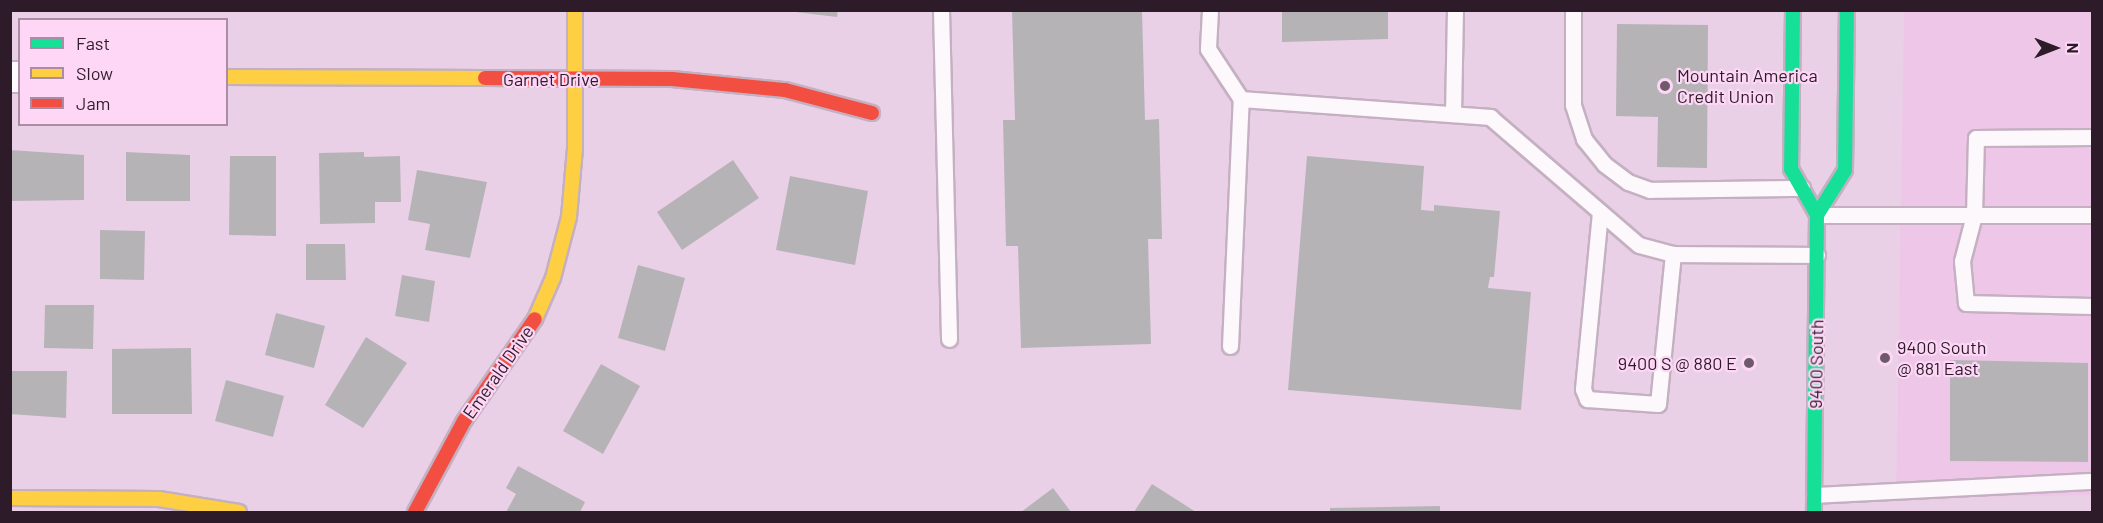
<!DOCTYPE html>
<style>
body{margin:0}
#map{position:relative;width:2103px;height:523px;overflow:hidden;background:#ead0e6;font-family:Barlow,sans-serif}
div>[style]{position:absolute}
.built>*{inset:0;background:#eec6e7}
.building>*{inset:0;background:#b6b3b7}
.roads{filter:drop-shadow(2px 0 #c4b0c1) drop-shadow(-2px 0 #c4b0c1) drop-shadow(0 2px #c4b0c1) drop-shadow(0 -2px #c4b0c1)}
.lane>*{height:15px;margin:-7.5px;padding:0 7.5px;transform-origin:7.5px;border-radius:7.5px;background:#fcf8fb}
.street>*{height:30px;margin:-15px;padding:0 15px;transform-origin:15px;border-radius:15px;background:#fcf8fb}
.fast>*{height:14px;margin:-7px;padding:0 7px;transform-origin:7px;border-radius:7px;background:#16e098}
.slow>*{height:14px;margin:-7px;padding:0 7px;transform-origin:7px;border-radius:7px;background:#ffcf43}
.jam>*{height:14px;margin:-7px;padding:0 7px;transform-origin:7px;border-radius:7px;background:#f24e42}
.dots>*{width:16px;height:16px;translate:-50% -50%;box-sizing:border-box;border:3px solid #fdd7f5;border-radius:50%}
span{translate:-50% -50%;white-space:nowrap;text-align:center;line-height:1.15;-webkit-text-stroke:4.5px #fdd7f5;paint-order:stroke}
.poi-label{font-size:18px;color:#2d1b2a}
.left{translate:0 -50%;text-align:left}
.right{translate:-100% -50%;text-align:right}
.street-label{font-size:18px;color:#2d1b2a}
.frame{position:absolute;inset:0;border:12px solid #2d1b2a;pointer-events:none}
.legend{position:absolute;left:18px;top:18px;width:210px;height:108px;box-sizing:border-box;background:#fdd7f5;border:2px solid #aa8ca4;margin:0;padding:8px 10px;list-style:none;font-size:18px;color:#2d1b2a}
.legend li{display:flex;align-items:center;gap:12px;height:30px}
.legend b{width:30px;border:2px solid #aa8ca4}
.north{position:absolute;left:2025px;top:18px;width:60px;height:60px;-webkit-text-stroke:4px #fdd7f5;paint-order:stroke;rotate:90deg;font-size:16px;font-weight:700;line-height:24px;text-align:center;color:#2d1b2a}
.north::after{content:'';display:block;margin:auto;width:21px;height:27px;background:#2d1b2a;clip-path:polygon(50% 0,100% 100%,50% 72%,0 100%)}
</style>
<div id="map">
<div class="built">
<i style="clip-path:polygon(1904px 11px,2092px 11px,2092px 495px,1896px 498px)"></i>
</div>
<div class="building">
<i style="clip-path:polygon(779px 10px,838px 10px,837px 17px)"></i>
<i style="clip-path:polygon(1012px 10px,1142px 10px,1145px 120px,1159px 119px,1162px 239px,1148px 239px,1151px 344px,1021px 348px,1018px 246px,1006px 246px,1003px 120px,1015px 120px)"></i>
<i style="clip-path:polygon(1282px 10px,1388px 10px,1388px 39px,1282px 42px)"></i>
<i style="clip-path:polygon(1617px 24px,1708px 25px,1707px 168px,1657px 167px,1658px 117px,1616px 116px)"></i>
<i style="clip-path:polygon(10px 150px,84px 155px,84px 200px,10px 201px)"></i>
<i style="clip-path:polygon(126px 152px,190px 155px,190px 201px,126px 201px)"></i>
<i style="clip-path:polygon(364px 152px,364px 157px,400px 156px,401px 202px,375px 202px,375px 223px,320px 224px,319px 153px)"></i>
<i style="clip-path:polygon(230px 156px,276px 156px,276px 236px,229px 235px)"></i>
<i style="clip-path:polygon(1307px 156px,1424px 166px,1421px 210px,1434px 211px,1434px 205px,1500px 211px,1494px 277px,1490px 277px,1488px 288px,1531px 292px,1521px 410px,1288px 390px)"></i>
<i style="clip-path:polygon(733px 160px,759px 198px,682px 250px,657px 212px)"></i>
<i style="clip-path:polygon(417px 170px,487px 182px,470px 258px,425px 250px,430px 224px,408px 220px)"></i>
<i style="clip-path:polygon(790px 176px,868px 191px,855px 265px,776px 250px)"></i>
<i style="clip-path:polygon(100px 230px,145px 231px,144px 280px,100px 279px)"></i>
<i style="clip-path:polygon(306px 244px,345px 244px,346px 280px,306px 280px)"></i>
<i style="clip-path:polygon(638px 265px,685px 278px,665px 351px,618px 338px)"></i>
<i style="clip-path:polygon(402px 275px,435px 281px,429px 322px,395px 316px)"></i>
<i style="clip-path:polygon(45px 305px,94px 305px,93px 349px,44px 348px)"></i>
<i style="clip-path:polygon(276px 313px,325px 326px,314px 368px,265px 355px)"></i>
<i style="clip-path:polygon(366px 337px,407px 363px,363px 428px,325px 405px)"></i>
<i style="clip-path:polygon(191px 348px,192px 414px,112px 414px,112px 349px)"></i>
<i style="clip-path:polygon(1950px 360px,2088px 363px,2088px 462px,1950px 461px)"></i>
<i style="clip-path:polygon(601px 364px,640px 386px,603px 454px,563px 431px)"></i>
<i style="clip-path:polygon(10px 371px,67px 371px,66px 418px,10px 414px)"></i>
<i style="clip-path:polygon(226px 380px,284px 396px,273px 437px,215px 421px)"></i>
<i style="clip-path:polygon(518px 466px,585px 502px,580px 512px,506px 512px,516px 494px,506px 488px)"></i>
<i style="clip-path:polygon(1152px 484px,1196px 512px,1134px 512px)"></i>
<i style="clip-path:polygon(1053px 488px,1071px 512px,1021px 512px)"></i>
<i style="clip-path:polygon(1440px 506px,1440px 512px,1330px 512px,1330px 508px)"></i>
</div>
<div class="roads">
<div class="lane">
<i style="left:941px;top:10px;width:329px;rotate:88.6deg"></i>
<i style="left:1210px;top:10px;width:39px;rotate:93deg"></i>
<i style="left:1208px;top:49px;width:60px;rotate:56.6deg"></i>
<i style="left:1241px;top:99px;width:250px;rotate:4.1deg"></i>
<i style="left:1490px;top:117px;width:196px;rotate:40.7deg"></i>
<i style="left:1639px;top:245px;width:35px;rotate:15deg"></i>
<i style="left:1673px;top:254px;width:144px;rotate:0.4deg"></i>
<i style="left:1573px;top:10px;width:95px;rotate:90deg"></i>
<i style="left:1573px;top:105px;width:36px;rotate:72deg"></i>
<i style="left:1584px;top:139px;width:32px;rotate:51deg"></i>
<i style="left:1604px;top:164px;width:30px;rotate:37deg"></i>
<i style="left:1628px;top:182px;width:23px;rotate:20deg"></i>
<i style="left:1650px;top:190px;width:152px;rotate:-0.8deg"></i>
<i style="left:1453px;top:114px;width:104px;rotate:-88.9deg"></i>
<i style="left:2092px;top:137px;width:116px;rotate:179.5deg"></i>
<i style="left:1976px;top:138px;width:77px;rotate:91.5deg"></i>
<i style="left:1974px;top:215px;width:48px;rotate:104.6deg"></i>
<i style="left:1962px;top:261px;width:42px;rotate:84.6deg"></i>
<i style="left:1966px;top:303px;width:126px;rotate:1.4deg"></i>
<i style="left:1600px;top:212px;width:178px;rotate:95.5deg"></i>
<i style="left:1583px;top:389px;width:11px;rotate:68deg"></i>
<i style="left:1587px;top:399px;width:71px;rotate:4deg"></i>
<i style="left:1658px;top:404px;width:151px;rotate:-84.3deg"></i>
<i style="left:1817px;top:215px;width:275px"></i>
<i style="left:1230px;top:346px;width:247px;rotate:-87.5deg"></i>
<i style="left:1814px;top:495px;width:278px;rotate:-2.9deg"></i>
</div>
<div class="street">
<i style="left:10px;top:77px;width:10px"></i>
</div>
<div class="fast">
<i style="left:1793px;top:10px;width:159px;rotate:90.7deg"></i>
<i style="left:1791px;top:169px;width:53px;rotate:60.5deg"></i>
<i style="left:1817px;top:215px;width:297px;rotate:90.6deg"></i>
<i style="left:1817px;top:215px;width:53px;rotate:-58.1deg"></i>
<i style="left:1845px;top:170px;width:160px;rotate:-89.3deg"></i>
</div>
<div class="slow">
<i style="left:226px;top:77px;width:259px;rotate:0.2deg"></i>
<i style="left:535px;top:319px;width:45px;rotate:-66.3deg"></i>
<i style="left:553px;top:278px;width:63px;rotate:-75.3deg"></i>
<i style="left:569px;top:217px;width:69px;rotate:-85deg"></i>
<i style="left:575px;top:148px;width:138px;rotate:-90deg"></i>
<i style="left:10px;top:498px;width:149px;rotate:0.4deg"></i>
<i style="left:159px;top:499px;width:81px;rotate:9.2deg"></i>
</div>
<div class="jam">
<i style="left:485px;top:78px;width:187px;rotate:0.3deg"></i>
<i style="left:672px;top:79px;width:114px;rotate:5.6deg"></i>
<i style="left:785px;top:90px;width:90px;rotate:14.8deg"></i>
<i style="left:415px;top:512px;width:103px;rotate:-61.7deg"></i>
<i style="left:464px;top:421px;width:124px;rotate:-55.2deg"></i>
</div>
</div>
<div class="dots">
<i style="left:1665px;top:86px;background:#6f5a6c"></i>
<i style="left:1885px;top:358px;background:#6f5a6c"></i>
<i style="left:1749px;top:363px;background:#6f5a6c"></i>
</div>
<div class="poi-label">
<span class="left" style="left:1677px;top:86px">Mountain America<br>Credit Union</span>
<span class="left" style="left:1897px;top:358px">9400 South<br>@ 881 East</span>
<span class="right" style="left:1737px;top:363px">9400 S @ 880 E</span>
</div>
<div class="street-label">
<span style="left:551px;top:79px">Garnet Drive</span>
<span style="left:1816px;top:364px;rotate:-89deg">9400 South</span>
<span style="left:498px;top:372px;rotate:-55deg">Emerald Drive</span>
</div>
<div class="frame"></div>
<ul class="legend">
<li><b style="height:8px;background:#16e098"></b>Fast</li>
<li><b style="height:8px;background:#ffcf43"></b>Slow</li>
<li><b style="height:8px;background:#f24e42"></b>Jam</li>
</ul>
<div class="north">N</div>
</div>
